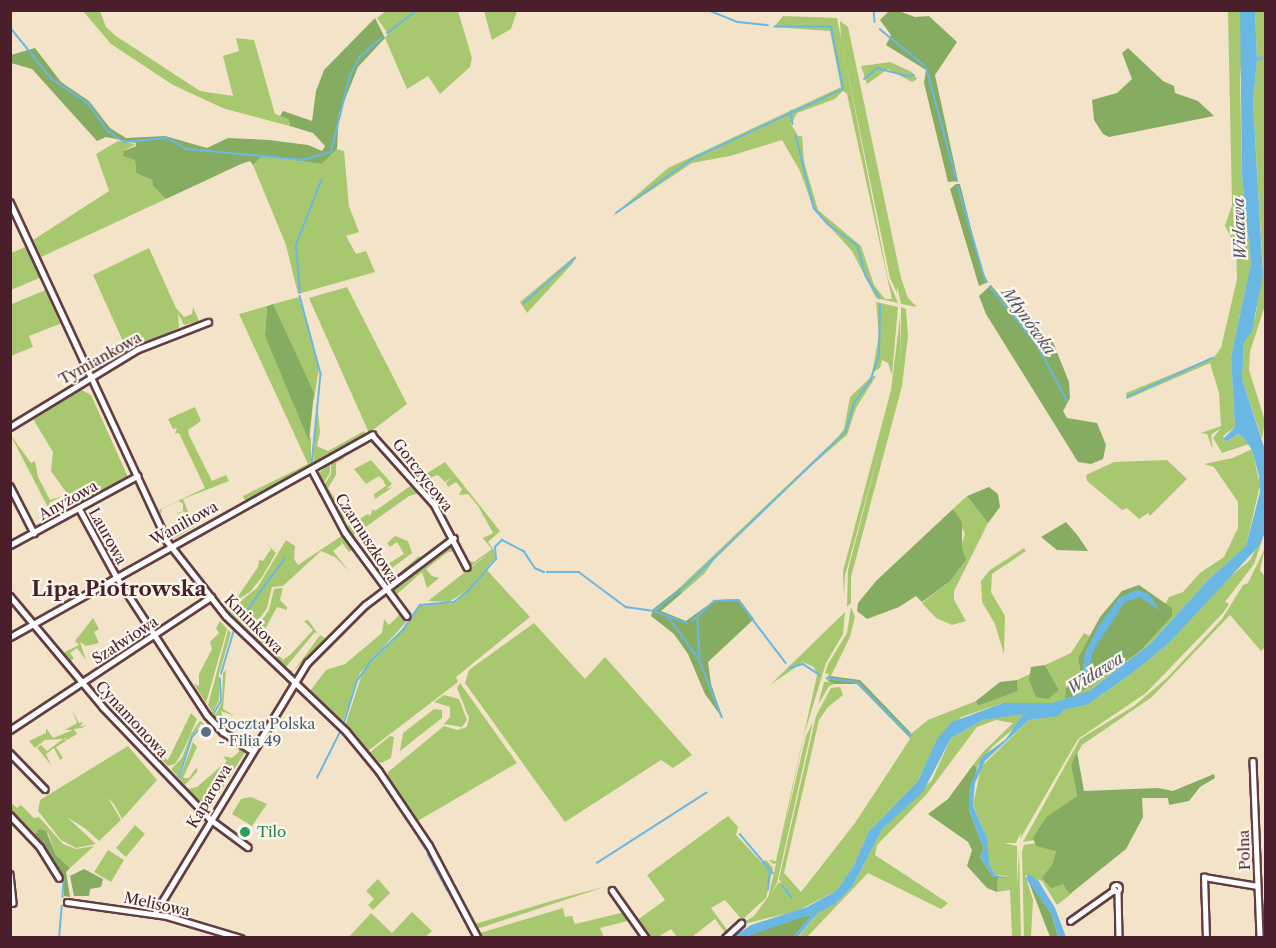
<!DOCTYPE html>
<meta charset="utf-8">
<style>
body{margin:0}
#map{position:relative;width:1276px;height:948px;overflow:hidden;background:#f3e4c9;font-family:"Libre Caslon Text",serif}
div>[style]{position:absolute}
.green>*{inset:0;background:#a8c870}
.forest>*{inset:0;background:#86ac62}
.water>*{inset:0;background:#6ab7e4}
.stream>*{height:1.5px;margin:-0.75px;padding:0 0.75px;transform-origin:0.75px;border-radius:0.75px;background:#6ab7e4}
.roads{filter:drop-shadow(2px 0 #633d43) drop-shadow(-2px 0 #633d43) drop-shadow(0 2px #633d43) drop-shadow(0 -2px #633d43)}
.minor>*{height:4.5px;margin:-2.25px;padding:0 2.25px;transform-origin:2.25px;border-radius:2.25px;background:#fff}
.minor>.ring{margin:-2.25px;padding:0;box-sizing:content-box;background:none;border:4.5px solid #fff;border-radius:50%}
.dots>*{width:16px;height:16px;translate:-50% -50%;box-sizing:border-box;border:3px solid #fbf7ec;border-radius:50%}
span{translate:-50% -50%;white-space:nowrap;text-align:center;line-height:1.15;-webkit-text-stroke:4.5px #fbf7ec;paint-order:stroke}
.street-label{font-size:15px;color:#4a1f2b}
.service-label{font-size:15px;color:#4e5e75}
.left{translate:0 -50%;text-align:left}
.leisure-label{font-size:15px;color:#27864d}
.water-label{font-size:16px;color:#55546c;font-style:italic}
.district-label{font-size:21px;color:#4a1f2b;font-weight:700}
.frame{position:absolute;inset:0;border:12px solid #4a1f2b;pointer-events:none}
</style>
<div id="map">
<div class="green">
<i style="clip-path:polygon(83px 11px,100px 11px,106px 27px,116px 36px,200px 91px,233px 96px,223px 56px,239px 51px,236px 38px,254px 40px,275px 114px,290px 119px,290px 126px,225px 109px,173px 85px,111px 44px)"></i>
<i style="clip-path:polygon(386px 11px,458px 11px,472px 58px,470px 67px,440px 94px,428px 76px,407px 89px,385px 38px,388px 34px,377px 18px)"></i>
<i style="clip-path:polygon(484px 11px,484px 10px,517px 11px,511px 29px,492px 40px)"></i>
<i style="clip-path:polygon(1228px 11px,1240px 11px,1243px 34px,1240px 79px,1242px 176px,1251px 263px,1231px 357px,1235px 427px,1223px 436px,1227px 441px,1240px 434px,1249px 444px,1222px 453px,1213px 438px,1221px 428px,1211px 435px,1213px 450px,1207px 434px,1201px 433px,1221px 426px,1219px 393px,1210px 363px,1127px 399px,1126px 393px,1214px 357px,1221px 348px,1237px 279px,1236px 247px,1225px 226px,1232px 205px)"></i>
<i style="clip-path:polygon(1255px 11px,1265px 11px,1266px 302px,1250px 352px,1249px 370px,1265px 421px,1262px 439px,1242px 379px,1244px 342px,1255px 318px,1263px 269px,1253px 102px,1257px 59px)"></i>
<i style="clip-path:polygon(evenodd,783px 16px,837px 18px,888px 279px,898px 303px,876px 298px,852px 251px,814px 210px,800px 171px,782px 140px,730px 156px,692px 163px,611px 217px,668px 168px,841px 87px,830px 31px,774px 27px,783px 16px,843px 91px,847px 94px,892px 299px,885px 299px,874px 285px,861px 246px,818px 210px,804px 162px,802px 136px,798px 136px,791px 124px,797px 113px,835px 99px,843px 91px)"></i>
<i style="clip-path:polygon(840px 21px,848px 27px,901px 278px,908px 298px,917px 307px,901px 304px,897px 286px,897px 293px,890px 278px,841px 40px)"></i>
<i style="clip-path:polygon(890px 62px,912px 72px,917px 79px,912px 82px,888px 69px,867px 84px,861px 66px)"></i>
<i style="clip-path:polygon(118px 141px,136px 144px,124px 151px,135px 160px,136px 173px,152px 180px,153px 186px,166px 199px,41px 257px,33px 240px,109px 191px,96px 154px)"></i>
<i style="clip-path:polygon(337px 149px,344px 151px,349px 206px,359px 232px,346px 236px,356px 254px,366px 251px,375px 272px,298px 294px,286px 245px,253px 165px,261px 156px,322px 164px)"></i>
<i style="clip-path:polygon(28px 246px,42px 277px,11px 290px,11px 253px)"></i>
<i style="clip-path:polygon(149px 248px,176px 308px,184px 317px,192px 314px,193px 307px,199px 321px,184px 325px,178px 313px,179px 328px,127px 350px,93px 275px)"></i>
<i style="clip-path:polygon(575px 256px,573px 263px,527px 313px,520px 302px)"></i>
<i style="clip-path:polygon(347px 287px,407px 404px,369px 433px,309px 298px)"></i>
<i style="clip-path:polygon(48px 289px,62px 323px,29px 336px,33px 347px,11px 356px,10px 301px,12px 304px)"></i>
<i style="clip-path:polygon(299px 297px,319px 367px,314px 400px,273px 304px)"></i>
<i style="clip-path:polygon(876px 302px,898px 307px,892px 375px,888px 363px,882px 360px,880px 368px,872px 373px,879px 335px)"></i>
<i style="clip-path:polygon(267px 306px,265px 336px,311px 439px,311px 466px,245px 501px,243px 496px,308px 464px,239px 314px)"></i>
<i style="clip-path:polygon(901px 307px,906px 309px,908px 336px,902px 386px,851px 577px,851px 603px,847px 607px,848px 570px,880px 447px,845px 576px,844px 597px,843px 571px,891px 390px,900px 317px,901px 360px)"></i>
<i style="clip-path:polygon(872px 376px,876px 376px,856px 408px,847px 435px,790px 484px,714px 560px,704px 574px,682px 593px,680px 589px,677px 590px,837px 438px,844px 429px,850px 397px)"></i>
<i style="clip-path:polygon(76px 387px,91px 395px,128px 477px,76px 506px,51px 471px,53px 452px,33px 419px,36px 411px)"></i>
<i style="clip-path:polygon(317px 402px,320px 432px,317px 446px,328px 451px,364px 431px,365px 434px,313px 466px)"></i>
<i style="clip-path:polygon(195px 407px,201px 421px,188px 430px,189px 435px,212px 481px,226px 475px,229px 481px,183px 499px,194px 527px,173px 539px,167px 528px,176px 533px,192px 525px,184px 511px,178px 514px,176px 510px,178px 513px,183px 511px,183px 504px,179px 501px,162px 509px,161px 514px,159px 510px,205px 488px,179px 433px,175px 434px,177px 428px,173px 429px,168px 419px)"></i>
<i style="clip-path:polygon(10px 434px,31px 463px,35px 461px,38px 477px,50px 500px,62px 496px,49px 503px,53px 517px)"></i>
<i style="clip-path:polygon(1252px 449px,1260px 485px,1246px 546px,1209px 579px,1150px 644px,1089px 691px,1072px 699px,1052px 703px,1003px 703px,961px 717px,932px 751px,918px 781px,869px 831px,853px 867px,836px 891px,797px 911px,740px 925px,754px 916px,779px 882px,782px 884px,779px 879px,816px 716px,831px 688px,840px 687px,843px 695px,828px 707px,819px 720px,784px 873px,801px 892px,855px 823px,910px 739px,908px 736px,928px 720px,976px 701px,978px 706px,1018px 691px,1017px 680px,1030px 674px,1036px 697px,1051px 695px,1059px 690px,1045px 665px,1071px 653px,1084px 633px,1090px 636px,1078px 658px,1081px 675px,1075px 686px,1063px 693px,1140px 651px,1169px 597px,1183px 592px,1200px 573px,1224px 557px,1238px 528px,1238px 502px,1214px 467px,1204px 464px,1233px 458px)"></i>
<i style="clip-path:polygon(343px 455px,344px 458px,336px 463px,336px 475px,328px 488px,347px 517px,342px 520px,344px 523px,317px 475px,330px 462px,330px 473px,323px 484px,337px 511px,324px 485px,331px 474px,331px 461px)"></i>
<i style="clip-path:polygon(371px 460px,392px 484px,386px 489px,393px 487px,375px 499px,374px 494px,386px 486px,383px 480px,379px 476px,366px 484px,354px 469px)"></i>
<i style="clip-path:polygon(1167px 460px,1187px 479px,1150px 516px,1148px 513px,1139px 519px,1127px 508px,1122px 510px,1087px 481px,1086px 475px,1114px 462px)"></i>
<i style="clip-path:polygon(445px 462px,500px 531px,488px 542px,494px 550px,495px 558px,468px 590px,449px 602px,428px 601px,492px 551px,470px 567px,469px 561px,474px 562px,492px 549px,480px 535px,483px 538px,493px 533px,478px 506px,468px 494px,459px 495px,462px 489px,456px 482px,448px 487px,446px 483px,451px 478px,445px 482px,438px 475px,424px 480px,440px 505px,443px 503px,440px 508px,418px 479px)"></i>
<i style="clip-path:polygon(413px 484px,420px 493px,409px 496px,353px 536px,347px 526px,368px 514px,370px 516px,373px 509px,375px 511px)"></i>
<i style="clip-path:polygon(967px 496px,988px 523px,954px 591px,954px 600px,966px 621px,952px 625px,936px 618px,922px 603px,949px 582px,965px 534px,953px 509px)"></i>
<i style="clip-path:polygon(1265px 532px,1254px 564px,1225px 602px,1229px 604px,1223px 613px,1146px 693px,1078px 739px,1020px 839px,1021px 832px,1016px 843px,1004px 843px,1017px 846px,1017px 887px,1019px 849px,1021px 937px,1012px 937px,1010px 890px,997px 892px,998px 877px,1009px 876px,995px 875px,985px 855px,987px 838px,973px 805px,981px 767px,1029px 720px,1055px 716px,1063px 710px,1087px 705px,1135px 671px,1167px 645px,1219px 586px,1250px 560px)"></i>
<i style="clip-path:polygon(343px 535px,352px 550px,349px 552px,340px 540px,342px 544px,333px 551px,349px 571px,335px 557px,321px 551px,283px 586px,272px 587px,267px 608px,250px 632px,229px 613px,228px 605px,238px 603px,257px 588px,286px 540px,295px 546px,294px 559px,298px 565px)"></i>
<i style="clip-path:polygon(395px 536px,408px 541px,412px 553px,384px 574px,387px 579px,391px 580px,419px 556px,421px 558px,388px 583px,378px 570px,404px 554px,397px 542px,390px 547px,387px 543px)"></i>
<i style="clip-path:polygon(449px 543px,399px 583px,452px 545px,456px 551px,448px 552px,426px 569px,432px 576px,439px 578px,427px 588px,422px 572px,396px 595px,392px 586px)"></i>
<i style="clip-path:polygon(268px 545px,276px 553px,262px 577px,250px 592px,234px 602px,258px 567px,259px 560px,263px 561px,271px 549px)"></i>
<i style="clip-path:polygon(1024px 548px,1026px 551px,992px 574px,991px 592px,1005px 616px,1004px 654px,995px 624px,982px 602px,981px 581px,990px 570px)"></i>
<i style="clip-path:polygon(1265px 548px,1260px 570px,1265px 577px,1265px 647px,1261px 651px,1230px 615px,1152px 697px,1082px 745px,1071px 765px,1077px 796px,1047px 816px,1036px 840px,1023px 842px,1080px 739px,1134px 706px,1168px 677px,1222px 619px,1243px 585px,1248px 583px)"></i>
<i style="clip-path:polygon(487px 570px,530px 617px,456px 677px,458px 682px,368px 751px,345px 726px,363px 671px,403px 630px,419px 606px,454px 603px)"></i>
<i style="clip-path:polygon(283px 588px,280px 600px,287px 607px,287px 616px,287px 610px,277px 607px,261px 637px,268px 644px,266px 649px,252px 634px,269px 610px,274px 589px)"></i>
<i style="clip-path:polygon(851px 607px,855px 617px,850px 637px,829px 680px,835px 684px,829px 686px,818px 705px,824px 682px,829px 682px,826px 679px,829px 674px,825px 673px,828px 664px,847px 633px)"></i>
<i style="clip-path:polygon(845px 612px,843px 634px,826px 663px,804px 735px,777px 863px,773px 864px,769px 860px,776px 861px,817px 675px,814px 667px,803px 662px,770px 685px)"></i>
<i style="clip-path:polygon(401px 613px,407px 621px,360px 673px,342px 724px,310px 691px,326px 670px,345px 664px,382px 633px,384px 619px,389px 625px)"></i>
<i style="clip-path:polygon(93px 618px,99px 629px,94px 632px,99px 643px,86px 646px,80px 642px,86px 660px,77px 648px,70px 653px,74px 658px,71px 661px,63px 653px,79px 645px,75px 641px)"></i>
<i style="clip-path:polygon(308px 620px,318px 634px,315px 632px,286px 667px,293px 672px,320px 635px,325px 638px,291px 674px,269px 651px,273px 649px,283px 660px,291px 654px,313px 630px,304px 621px)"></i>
<i style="clip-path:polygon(220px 621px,227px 629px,206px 703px,194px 684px,199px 686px,199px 674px,212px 649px,210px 642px,219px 633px,216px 628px)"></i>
<i style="clip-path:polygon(534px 623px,585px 679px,605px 657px,692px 755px,673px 768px,661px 760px,565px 822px,465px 683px,469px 670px)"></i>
<i style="clip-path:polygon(228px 630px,231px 633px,219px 674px,219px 700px,213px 712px,216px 714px,222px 702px,223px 673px,226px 670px,223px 709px,235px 716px,221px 711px,224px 725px,215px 716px,208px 705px)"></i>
<i style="clip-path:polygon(460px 683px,517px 763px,416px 822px,388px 781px,388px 772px,444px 726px,457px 730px,467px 727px,469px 718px,457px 688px)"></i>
<i style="clip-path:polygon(444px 695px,459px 699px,467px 720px,462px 727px,444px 724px,450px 717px,450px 707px,434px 702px)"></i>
<i style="clip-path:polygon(434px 709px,442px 710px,442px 718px,400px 751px,403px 733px)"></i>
<i style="clip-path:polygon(72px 710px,79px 723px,83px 722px,80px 727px,86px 725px,82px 728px,74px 729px,77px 734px,67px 740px,64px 737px,66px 741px,56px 747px,63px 758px,60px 760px,54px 748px,46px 754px,51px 765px,37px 748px,41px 745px,47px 751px,63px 739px,45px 740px,35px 748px,29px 741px,46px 733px,46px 728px,53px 738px,73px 730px,65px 730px,77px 723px)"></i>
<i style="clip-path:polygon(191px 713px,197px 719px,183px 751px,175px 764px,168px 766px,157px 755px,160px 753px,167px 760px,169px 758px)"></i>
<i style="clip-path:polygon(1006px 714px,1023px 714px,1019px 724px,992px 747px,977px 767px,973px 765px,982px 753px,1013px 723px,996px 720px,977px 727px,926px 795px,877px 845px,875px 855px,948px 903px,941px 909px,868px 873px,807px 937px,798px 938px,818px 913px,835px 904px,852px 887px,883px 828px,932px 780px,951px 738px,983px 720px)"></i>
<i style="clip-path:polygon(200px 721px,206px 725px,201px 724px,192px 736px,178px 776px,180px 777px,193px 742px,197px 747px,183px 778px,189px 778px,197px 767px,197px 772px,185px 785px,171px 769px,182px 758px,191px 734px)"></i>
<i style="clip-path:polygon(813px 722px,777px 883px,768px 898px,806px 736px)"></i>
<i style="clip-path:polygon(390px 736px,394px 737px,391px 758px,381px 763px,372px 760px,368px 754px)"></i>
<i style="clip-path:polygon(128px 746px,157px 780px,122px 819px,114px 804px,108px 798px,121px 820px,99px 841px,86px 829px,67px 817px,96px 844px,76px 848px,61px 840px,38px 811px,40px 800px)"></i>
<i style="clip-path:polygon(238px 746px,245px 752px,211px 807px,207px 808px,188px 789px,197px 787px,227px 761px,223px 756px,232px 758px,239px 752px)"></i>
<i style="clip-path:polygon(251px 797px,267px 804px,252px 826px,232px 814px,241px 799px)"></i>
<i style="clip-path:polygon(10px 802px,17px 808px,21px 805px,34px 818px,39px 817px,63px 844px,76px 849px,94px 846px,70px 868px,56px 855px,48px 833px,35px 835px,11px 809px)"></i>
<i style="clip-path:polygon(728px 816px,738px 827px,736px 835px,762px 863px,766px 860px,773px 868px,766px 898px,742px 920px,725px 900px,711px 908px,728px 931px,726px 934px,715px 919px,692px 937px,677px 937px,671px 929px,658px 937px,648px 937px,636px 921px,665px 900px,647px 875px)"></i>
<i style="clip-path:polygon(135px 825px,145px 834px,126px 857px,116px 848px)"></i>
<i style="clip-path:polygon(1036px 843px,1056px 851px,1052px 865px,1071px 894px,1057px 905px,1042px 881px,1025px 875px,1033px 900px,1031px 937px,1024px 937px,1022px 851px,1024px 845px)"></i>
<i style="clip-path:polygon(108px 850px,124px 860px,111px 882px,94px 872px)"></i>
<i style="clip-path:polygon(378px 879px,390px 893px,373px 910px,368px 905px,374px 899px,366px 891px)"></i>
<i style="clip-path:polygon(607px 886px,477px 929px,475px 924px,558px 899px)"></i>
<i style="clip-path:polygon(563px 908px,565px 917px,572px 916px,575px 924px,625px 912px,631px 920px,600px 928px,604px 937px,482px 938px,480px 933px)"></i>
<i style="clip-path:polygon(412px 912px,432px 931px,425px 937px,349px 937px,371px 913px,392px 933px)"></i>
</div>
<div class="forest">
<i style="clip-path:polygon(896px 10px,915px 17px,929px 16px,957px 42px,935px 75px,958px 181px,948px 182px,924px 83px,926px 70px,886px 45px,891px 35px,880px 20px,888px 12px)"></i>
<i style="clip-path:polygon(375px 18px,385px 38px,358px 67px,339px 114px,337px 149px,322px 164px,262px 156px,253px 165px,250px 161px,241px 164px,166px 199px,153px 186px,152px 180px,136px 173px,135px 160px,123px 156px,124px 151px,136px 146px,136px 143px,106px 137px,97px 141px,32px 69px,11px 63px,11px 55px,35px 48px,61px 82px,89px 101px,110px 128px,126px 138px,165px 136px,207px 148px,228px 138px,269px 140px,308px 145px,322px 151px,325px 146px,313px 133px,290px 126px,289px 119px,280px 116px,283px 111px,312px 121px,316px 91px,324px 70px)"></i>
<i style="clip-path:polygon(1128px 48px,1163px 81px,1174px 86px,1175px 93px,1198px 101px,1214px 116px,1109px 137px,1103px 134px,1094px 120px,1092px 100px,1117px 93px,1132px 79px,1122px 53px)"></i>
<i style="clip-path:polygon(956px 184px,960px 184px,981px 269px,988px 282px,979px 286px,950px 189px)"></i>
<i style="clip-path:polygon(991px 285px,1033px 338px,1051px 337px,1069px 382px,1070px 398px,1063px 411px,1067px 418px,1097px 423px,1106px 445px,1103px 459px,1091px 464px,1078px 462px,986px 314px,979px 296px)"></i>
<i style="clip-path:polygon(273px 304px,314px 393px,309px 441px,265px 336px,267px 306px)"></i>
<i style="clip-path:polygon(989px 487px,998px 494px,1000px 507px,988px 523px,967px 496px)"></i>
<i style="clip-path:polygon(953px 509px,962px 522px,962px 548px,966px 560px,949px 582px,922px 602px,916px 596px,899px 607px,867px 619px,857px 611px,858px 603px,876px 581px)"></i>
<i style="clip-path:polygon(1066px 522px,1078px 536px,1088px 551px,1057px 550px,1041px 537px)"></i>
<i style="clip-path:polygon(1139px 585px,1172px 608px,1172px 616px,1140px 651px,1075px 696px,1065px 698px,1066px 688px,1076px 686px,1081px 675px,1078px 658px,1100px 617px,1122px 591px)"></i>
<i style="clip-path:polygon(680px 588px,682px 593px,661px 611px,686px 621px,715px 600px,739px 599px,754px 619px,708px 662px,711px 684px,723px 719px,705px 694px,688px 654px,674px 634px,651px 616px,653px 609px)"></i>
<i style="clip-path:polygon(1045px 665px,1059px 690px,1048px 699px,1036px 697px,1029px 680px,1031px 667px)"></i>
<i style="clip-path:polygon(830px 676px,860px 680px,911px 733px,908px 736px,857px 684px,835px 684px,829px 681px)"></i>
<i style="clip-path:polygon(1017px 680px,1018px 691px,978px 706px,976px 701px,1000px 682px)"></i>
<i style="clip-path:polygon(1077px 752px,1084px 791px,1158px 788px,1173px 791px,1214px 774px,1215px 778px,1200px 787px,1189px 801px,1169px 805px,1168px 798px,1142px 798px,1143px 817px,1126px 849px,1070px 894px,1063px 884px,1051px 888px,1042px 878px,1052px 865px,1056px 851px,1036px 846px,1033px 838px,1047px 816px,1077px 796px,1071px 765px)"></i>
<i style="clip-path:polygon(973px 765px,977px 767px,969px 810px,984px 849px,980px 857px,993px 877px,998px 877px,997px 892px,987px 888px,967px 866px,972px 850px,968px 842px,928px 814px,948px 799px)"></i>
<i style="clip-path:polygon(39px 829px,46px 831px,56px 855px,70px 868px,66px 872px,70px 897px,64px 896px,64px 880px,35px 835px)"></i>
<i style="clip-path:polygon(84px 869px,103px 879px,101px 887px,90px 889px,89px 896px,74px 896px,70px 876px)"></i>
<i style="clip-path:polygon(1028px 880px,1052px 915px,1058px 937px,1050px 937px)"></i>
<i style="clip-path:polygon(813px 914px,793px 937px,745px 938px,758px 930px)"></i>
</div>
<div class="water">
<i style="clip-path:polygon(1240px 11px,1255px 11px,1257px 59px,1253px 102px,1263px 274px,1252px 331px,1244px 342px,1242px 379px,1265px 450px,1265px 532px,1259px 546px,1167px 645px,1135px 671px,1087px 705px,1063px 710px,1059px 716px,1029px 720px,985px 761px,975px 783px,973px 806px,987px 838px,989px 863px,995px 875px,1009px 878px,993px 877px,980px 857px,984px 849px,969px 810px,969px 790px,982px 757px,1006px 739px,1023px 714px,983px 720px,951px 738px,923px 792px,883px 828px,852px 887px,835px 904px,818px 913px,798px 937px,793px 937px,812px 914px,745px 937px,733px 937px,751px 925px,807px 907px,836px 891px,853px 867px,869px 831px,918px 781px,937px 739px,952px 722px,1003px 703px,1052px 703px,1089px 691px,1150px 644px,1209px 579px,1246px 546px,1260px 492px,1259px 476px,1252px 450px,1243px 437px,1239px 434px,1227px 441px,1223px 439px,1235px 427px,1231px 357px,1251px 263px,1242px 176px)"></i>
<i style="clip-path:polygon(1136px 590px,1149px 594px,1160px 611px,1140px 597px,1125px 602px,1093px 651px,1087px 681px,1083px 668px,1085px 653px,1098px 627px,1119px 598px)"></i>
<i style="clip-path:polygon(1028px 874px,1038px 880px,1055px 908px,1066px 937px,1058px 937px,1052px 915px,1026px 879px)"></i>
</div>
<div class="stream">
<i style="left:708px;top:10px;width:32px;rotate:22deg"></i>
<i style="left:738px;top:22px;width:30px;rotate:6deg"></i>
<i style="left:874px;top:10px;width:12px;rotate:85deg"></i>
<i style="left:10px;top:27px;width:67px;rotate:51.1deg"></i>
<i style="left:52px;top:79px;width:45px;rotate:34deg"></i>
<i style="left:89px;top:104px;width:32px;rotate:55deg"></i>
<i style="left:107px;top:130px;width:21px;rotate:35deg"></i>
<i style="left:124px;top:142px;width:43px;rotate:-5.3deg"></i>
<i style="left:167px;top:138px;width:23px;rotate:29deg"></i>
<i style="left:187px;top:149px;width:117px;rotate:5.4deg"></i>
<i style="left:303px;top:160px;width:29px;rotate:-16deg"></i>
<i style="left:331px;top:152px;width:79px;rotate:-76.1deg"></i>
<i style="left:350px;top:75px;width:19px;rotate:-62deg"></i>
<i style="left:359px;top:58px;width:30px;rotate:-42deg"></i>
<i style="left:880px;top:29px;width:58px;rotate:39.4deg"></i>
<i style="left:387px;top:33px;width:38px;rotate:-37deg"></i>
<i style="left:1256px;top:60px;width:6px;rotate:-18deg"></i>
<i style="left:927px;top:69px;width:116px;rotate:75deg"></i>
<i style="left:864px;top:79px;width:17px;rotate:-40deg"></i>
<i style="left:877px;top:68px;width:30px;rotate:15deg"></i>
<i style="left:906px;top:76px;width:8px;rotate:-7deg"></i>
<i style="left:791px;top:111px;width:13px;rotate:81deg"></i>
<i style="left:796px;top:135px;width:75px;rotate:76.1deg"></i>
<i style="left:814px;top:208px;width:21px;rotate:49deg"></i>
<i style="left:828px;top:224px;width:37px;rotate:36deg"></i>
<i style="left:858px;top:246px;width:31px;rotate:75deg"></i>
<i style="left:866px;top:276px;width:26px;rotate:58deg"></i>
<i style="left:958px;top:186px;width:100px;rotate:73.7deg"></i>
<i style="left:616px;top:213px;width:93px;rotate:-35.4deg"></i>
<i style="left:692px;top:159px;width:166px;rotate:-24.9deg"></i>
<i style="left:843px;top:89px;width:63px;rotate:-101deg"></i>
<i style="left:831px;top:27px;width:56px;rotate:180deg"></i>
<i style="left:990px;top:287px;width:74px;rotate:50.5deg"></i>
<i style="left:1037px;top:344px;width:64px;rotate:61.8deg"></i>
<i style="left:300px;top:293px;width:48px;rotate:-94.8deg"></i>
<i style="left:296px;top:245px;width:69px;rotate:-68.7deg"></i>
<i style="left:300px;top:296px;width:81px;rotate:74.9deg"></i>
<i style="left:321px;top:374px;width:91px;rotate:95.6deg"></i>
<i style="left:524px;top:303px;width:68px;rotate:-41.4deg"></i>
<i style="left:1127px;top:397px;width:94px;rotate:-24.6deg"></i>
<i style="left:547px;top:572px;width:32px"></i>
<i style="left:579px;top:572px;width:59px;rotate:36.7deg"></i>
<i style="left:626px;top:607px;width:28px;rotate:8deg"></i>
<i style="left:654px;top:611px;width:35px;rotate:20deg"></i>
<i style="left:654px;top:611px;width:33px;rotate:-38deg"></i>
<i style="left:680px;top:591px;width:231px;rotate:-43.9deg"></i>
<i style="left:846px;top:431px;width:29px;rotate:-74deg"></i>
<i style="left:854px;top:403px;width:27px;rotate:-54deg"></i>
<i style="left:870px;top:381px;width:27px;rotate:-70deg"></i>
<i style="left:879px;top:356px;width:51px;rotate:-88.9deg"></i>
<i style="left:667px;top:615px;width:54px;rotate:54deg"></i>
<i style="left:698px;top:618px;width:43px;rotate:87.3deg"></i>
<i style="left:700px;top:661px;width:60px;rotate:68.6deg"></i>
<i style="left:241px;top:619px;width:75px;rotate:-54.2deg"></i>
<i style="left:692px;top:621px;width:30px;rotate:-42deg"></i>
<i style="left:714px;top:601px;width:24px;rotate:-2deg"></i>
<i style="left:738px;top:600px;width:79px;rotate:52.7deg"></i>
<i style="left:789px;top:668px;width:15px;rotate:-16deg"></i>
<i style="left:803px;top:664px;width:20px;rotate:33deg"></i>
<i style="left:221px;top:674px;width:46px;rotate:-73.5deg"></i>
<i style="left:827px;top:678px;width:30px;rotate:8deg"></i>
<i style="left:857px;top:682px;width:76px;rotate:45deg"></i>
<i style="left:214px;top:713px;width:14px;rotate:-60deg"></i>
<i style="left:221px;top:701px;width:22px;rotate:-93deg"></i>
<i style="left:344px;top:723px;width:44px;rotate:-72.8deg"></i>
<i style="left:357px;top:681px;width:24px;rotate:-55deg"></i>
<i style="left:371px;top:661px;width:45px;rotate:-44.1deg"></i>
<i style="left:403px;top:630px;width:30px;rotate:-56deg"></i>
<i style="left:420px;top:605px;width:34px;rotate:-5deg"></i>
<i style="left:454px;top:602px;width:18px;rotate:-38deg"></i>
<i style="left:468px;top:591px;width:43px;rotate:-48.8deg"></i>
<i style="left:496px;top:559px;width:12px;rotate:-95deg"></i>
<i style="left:495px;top:547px;width:10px;rotate:-45deg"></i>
<i style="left:502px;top:540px;width:25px;rotate:27deg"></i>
<i style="left:524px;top:551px;width:20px;rotate:57deg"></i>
<i style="left:535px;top:568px;width:10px;rotate:24deg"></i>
<i style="left:378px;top:776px;width:55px;rotate:56deg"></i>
<i style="left:179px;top:777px;width:42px;rotate:-72deg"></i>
<i style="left:192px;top:737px;width:16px;rotate:-47deg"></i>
<i style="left:317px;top:778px;width:54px;rotate:-63.4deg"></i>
<i style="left:341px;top:730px;width:53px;rotate:51.2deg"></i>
<i style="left:10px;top:811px;width:62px;rotate:48.9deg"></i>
<i style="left:51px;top:858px;width:27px;rotate:62deg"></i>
<i style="left:64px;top:882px;width:15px;rotate:94deg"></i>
<i style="left:412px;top:826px;width:9px;rotate:58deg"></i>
<i style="left:740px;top:834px;width:51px;rotate:49.8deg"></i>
<i style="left:419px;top:838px;width:13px;rotate:58deg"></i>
<i style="left:428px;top:854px;width:42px;rotate:61.6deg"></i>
<i style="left:597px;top:863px;width:130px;rotate:-32.7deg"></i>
<i style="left:782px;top:885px;width:16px;rotate:52deg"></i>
<i style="left:768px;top:890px;width:21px;rotate:-85deg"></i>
<i style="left:450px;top:894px;width:19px;rotate:58deg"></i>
<i style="left:462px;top:914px;width:13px;rotate:58deg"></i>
<i style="left:59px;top:938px;width:32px;rotate:-85deg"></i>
</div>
<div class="roads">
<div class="minor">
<i style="left:10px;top:202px;width:374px;rotate:65.1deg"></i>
<i style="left:167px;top:541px;width:95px;rotate:51.8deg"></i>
<i style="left:226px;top:616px;width:166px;rotate:43.8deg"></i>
<i style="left:346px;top:731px;width:52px;rotate:50.5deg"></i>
<i style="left:379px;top:771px;width:89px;rotate:56deg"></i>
<i style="left:429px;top:845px;width:105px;rotate:62.2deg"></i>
<i style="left:10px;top:427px;width:150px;rotate:-31.4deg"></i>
<i style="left:138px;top:349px;width:75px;rotate:-21.1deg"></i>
<i style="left:312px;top:470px;width:70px;rotate:62deg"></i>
<i style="left:345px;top:532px;width:104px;rotate:53.6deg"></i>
<i style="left:10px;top:486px;width:53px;rotate:62.9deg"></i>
<i style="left:79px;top:508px;width:77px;rotate:61.4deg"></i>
<i style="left:116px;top:576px;width:166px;rotate:56.8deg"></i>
<i style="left:207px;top:715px;width:23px;rotate:47deg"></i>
<i style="left:223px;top:732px;width:33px;rotate:33deg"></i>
<i style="left:10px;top:545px;width:145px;rotate:-28.5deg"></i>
<i style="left:10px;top:596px;width:145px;rotate:50deg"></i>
<i style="left:103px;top:707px;width:155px;rotate:46.3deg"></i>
<i style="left:210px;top:819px;width:47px;rotate:36.4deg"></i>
<i style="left:10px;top:637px;width:415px;rotate:-29.2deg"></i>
<i style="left:372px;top:435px;width:93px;rotate:48.1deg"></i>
<i style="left:434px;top:504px;width:71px;rotate:62.4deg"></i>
<i style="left:10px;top:730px;width:241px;rotate:-33.5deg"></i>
<i style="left:10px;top:753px;width:50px;rotate:45.8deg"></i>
<i style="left:1253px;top:761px;width:177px;rotate:87.7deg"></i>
<i style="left:10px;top:815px;width:44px;rotate:46.8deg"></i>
<i style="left:40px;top:847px;width:36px;rotate:58deg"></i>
<i style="left:10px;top:874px;width:29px;rotate:84deg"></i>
<i class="ring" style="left:1113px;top:885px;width:3.5px;height:3.5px"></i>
<i style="left:612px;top:890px;width:59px;rotate:54.7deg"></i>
<i style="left:1118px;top:893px;width:45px;rotate:88.7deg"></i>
<i style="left:67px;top:902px;width:101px;rotate:8deg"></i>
<i style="left:167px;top:916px;width:77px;rotate:16.6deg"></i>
<i style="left:155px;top:913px;width:293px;rotate:-58.7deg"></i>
<i style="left:307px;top:663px;width:82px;rotate:-45deg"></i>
<i style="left:365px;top:605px;width:111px;rotate:-37deg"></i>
<i style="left:1070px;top:921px;width:54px;rotate:-35.2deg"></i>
<i style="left:725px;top:938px;width:22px;rotate:-43deg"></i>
<i style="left:1206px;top:938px;width:61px;rotate:-91.9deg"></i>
<i style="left:1204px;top:877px;width:54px;rotate:9.6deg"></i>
</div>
</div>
<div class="dots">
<i style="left:206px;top:732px;background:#5c6f8a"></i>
<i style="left:245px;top:832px;background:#2e9e5b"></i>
</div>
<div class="street-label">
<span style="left:100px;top:358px;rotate:-29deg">Tymiankowa</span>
<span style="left:423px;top:475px;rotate:52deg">Gorczycowa</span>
<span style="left:68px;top:500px;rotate:-29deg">Anyżowa</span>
<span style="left:184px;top:523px;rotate:-29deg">Waniliowa</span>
<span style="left:108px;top:536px;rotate:61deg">Laurowa</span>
<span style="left:367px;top:538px;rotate:57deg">Czarnuszkowa</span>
<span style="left:254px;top:624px;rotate:45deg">Kminkowa</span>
<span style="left:125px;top:640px;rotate:-33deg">Szałwiowa</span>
<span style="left:132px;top:719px;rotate:47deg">Cynamonowa</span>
<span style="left:209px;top:796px;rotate:-59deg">Kaparowa</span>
<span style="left:1244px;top:850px;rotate:-92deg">Polna</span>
<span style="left:157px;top:904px;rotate:12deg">Melisowa</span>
</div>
<div class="service-label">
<span class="left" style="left:218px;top:732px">Poczta Polska<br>- Filia 49</span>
</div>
<div class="leisure-label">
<span class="left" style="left:257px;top:832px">Tilo</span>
</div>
<div class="water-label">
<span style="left:1239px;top:229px;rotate:-92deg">Widawa</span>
<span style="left:1029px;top:321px;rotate:54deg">Młynówka</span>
<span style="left:1095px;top:673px;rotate:-32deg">Widawa</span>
</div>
<div class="district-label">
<span style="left:119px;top:589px">Lipa Piotrowska</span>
</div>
<div class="frame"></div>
</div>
